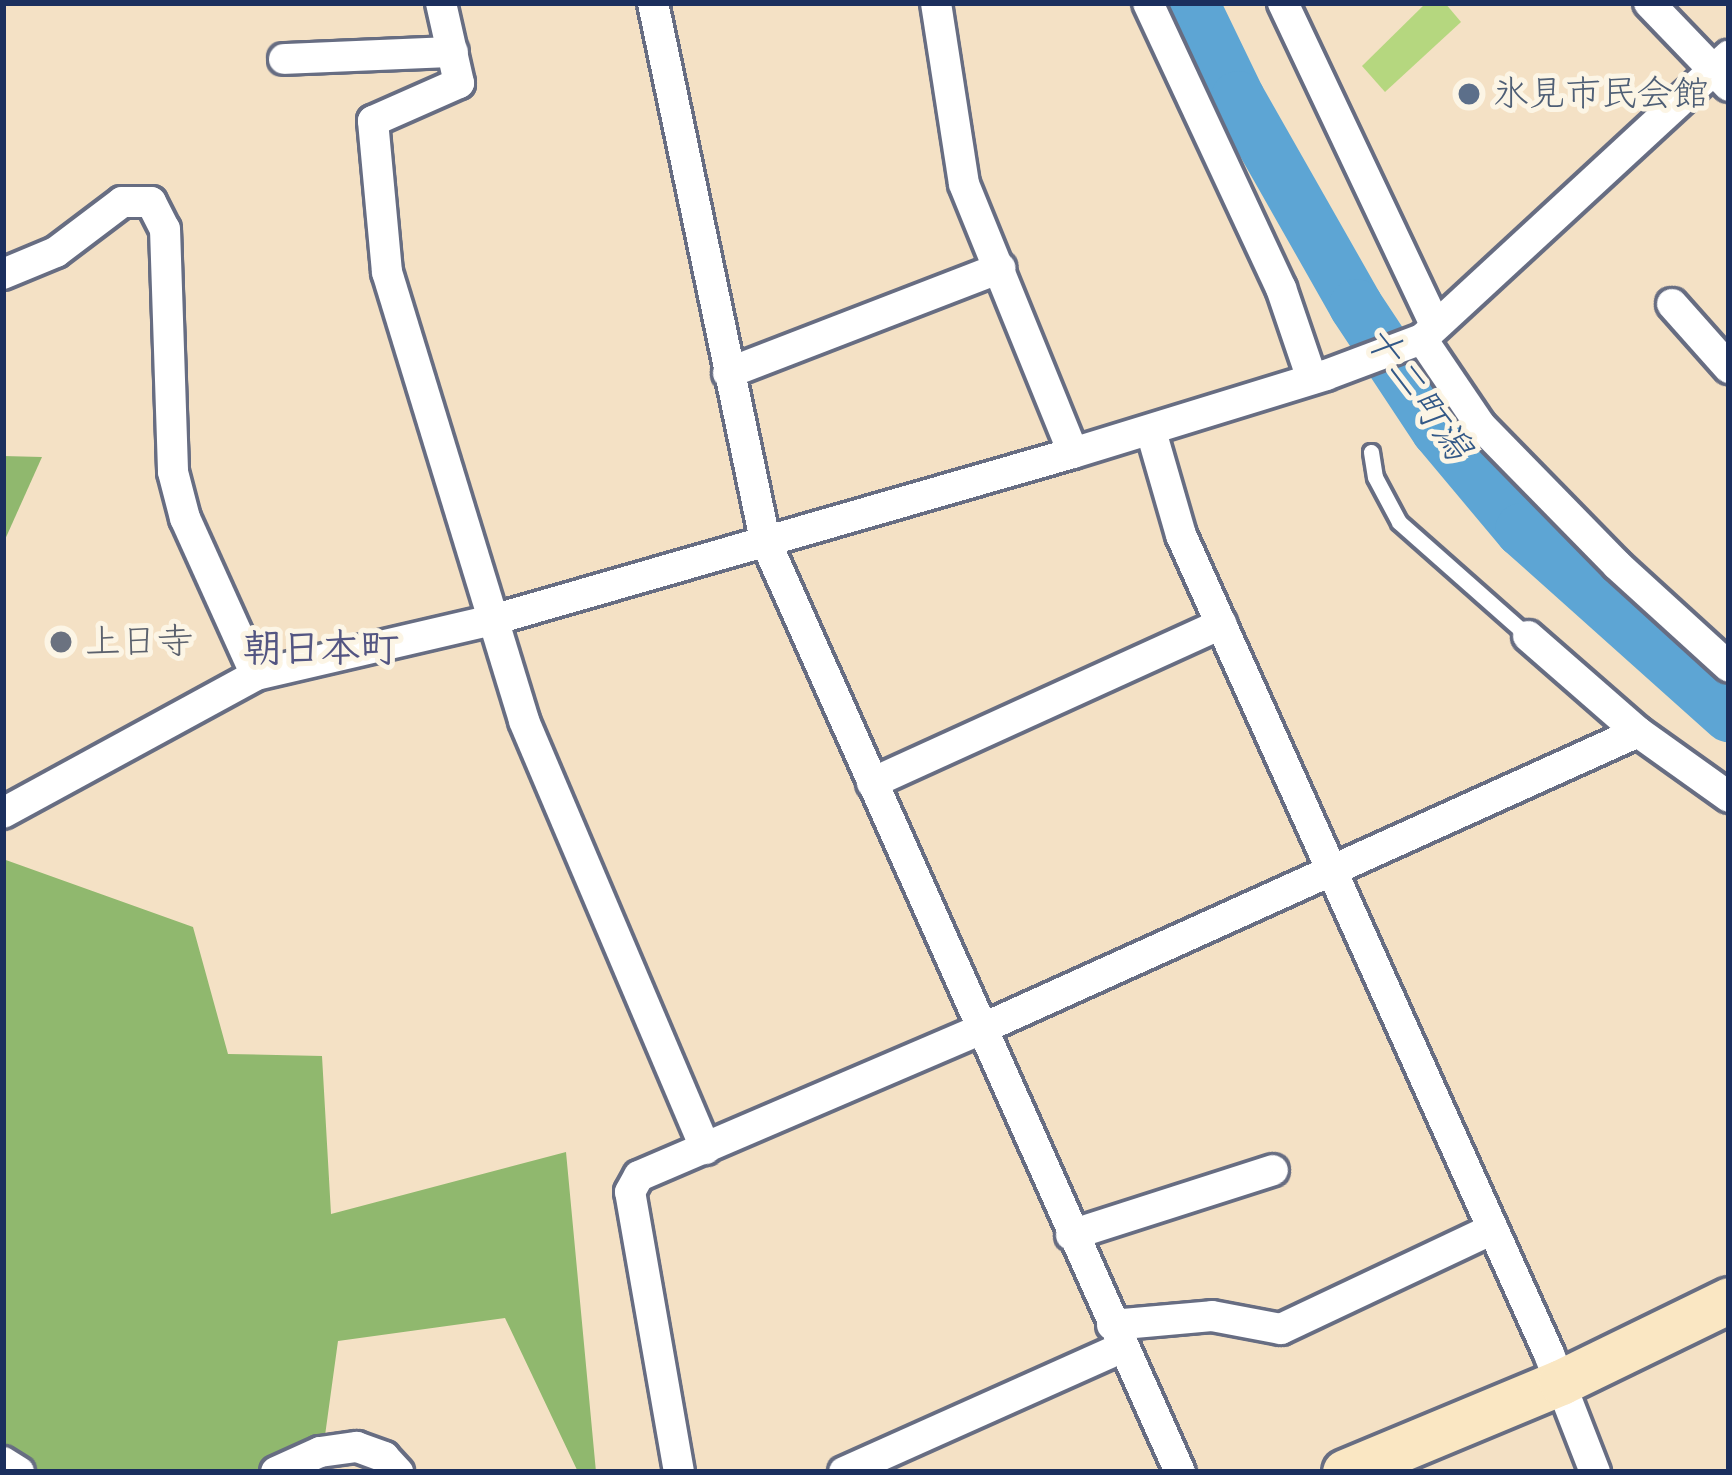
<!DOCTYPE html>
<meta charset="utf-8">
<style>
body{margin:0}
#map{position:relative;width:1732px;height:1475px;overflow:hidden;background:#f4e1c5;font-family:"Comic Neue","Klee One",sans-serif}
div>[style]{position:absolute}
.green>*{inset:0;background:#b5d77f}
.forest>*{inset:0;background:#90b86e}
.river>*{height:54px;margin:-27px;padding:0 27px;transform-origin:27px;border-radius:27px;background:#5da5d4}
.roads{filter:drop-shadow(3px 0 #676d82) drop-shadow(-3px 0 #676d82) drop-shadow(0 3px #676d82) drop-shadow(0 -3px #676d82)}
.lane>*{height:15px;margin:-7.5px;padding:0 7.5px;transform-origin:7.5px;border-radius:7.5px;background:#fff}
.street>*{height:30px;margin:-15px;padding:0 15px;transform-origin:15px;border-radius:15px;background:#fff}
.secondary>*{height:45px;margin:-22.5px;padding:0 22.5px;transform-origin:22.5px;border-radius:22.5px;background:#fae7c3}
.dots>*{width:33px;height:33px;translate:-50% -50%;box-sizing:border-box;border:6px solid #fcf5e5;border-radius:50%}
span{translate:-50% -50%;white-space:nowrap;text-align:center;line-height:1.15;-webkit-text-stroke:10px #fcf5e5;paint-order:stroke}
.service-label{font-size:36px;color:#4e5e75}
.left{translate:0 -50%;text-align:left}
.worship-label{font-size:36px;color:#5b616d}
.water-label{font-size:39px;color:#325887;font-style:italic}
.neighbourhood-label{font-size:39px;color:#535582;font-weight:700}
.frame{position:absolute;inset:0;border:6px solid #1b2f5e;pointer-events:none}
</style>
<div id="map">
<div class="green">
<i style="clip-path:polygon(1426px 3px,1445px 3px,1461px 22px,1385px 92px,1362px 66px)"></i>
</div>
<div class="forest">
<i style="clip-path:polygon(3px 456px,42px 457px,3px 544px)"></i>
<i style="clip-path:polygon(3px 859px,193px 927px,228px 1054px,322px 1056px,331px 1214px,566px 1152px,596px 1472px,578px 1472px,505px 1318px,338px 1341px,320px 1472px,3px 1472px)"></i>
</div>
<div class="river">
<i style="left:1192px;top:3px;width:106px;rotate:64.2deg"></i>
<i style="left:1238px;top:98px;width:239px;rotate:60.4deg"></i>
<i style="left:1356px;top:306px;width:149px;rotate:56.5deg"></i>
<i style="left:1438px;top:430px;width:131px;rotate:50deg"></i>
<i style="left:1522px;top:530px;width:278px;rotate:41.8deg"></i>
</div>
<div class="roads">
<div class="lane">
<i style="left:1371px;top:452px;width:25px;rotate:81deg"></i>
<i style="left:1375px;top:477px;width:51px;rotate:61.9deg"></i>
<i style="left:1399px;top:522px;width:172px;rotate:41.5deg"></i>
</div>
<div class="street">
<i style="left:441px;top:3px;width:82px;rotate:77.3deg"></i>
<i style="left:459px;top:83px;width:94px;rotate:156.2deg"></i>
<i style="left:373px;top:121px;width:152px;rotate:84.7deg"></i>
<i style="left:387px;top:272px;width:469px;rotate:73deg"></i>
<i style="left:524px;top:721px;width:465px;rotate:67deg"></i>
<i style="left:653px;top:3px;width:549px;rotate:78.22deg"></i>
<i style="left:765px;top:540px;width:1020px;rotate:66deg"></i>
<i style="left:936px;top:3px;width:183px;rotate:81.2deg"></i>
<i style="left:964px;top:184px;width:290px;rotate:67.9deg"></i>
<i style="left:1148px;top:3px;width:315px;rotate:65deg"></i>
<i style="left:1281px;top:288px;width:96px;rotate:71.2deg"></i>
<i style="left:1283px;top:3px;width:357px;rotate:64.7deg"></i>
<i style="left:1649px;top:3px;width:115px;rotate:46.1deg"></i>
<i style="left:284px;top:59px;width:169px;rotate:-2.4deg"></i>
<i style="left:3px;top:274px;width:57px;rotate:-22.5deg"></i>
<i style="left:56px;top:252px;width:83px;rotate:-37.1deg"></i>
<i style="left:122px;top:202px;width:29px"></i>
<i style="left:151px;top:202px;width:30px;rotate:63deg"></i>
<i style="left:165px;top:229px;width:243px;rotate:88.1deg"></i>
<i style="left:173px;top:472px;width:48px;rotate:75.4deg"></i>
<i style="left:185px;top:518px;width:172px;rotate:65.7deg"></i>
<i style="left:1672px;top:304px;width:86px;rotate:48.3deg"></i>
<i style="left:1422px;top:339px;width:105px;rotate:55.9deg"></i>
<i style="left:1481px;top:426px;width:194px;rotate:45.6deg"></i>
<i style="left:1617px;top:565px;width:151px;rotate:42.3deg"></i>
<i style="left:728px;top:373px;width:292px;rotate:-21.1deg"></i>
<i style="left:1151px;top:431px;width:108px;rotate:73.9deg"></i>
<i style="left:1181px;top:535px;width:898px;rotate:65.8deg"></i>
<i style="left:1549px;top:1354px;width:127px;rotate:68.7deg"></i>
<i style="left:1528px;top:636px;width:146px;rotate:41.1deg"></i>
<i style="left:1638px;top:732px;width:112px;rotate:35.5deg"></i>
<i style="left:872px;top:783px;width:384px;rotate:-24.5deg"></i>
<i style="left:3px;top:813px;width:288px;rotate:-28.6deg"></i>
<i style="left:256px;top:675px;width:246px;rotate:-13.1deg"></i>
<i style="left:496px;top:619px;width:600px;rotate:-16.05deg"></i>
<i style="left:1073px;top:453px;width:265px;rotate:-17.1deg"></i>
<i style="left:1326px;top:375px;width:103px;rotate:-20.6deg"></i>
<i style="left:1422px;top:339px;width:418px;rotate:-42.7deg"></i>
<i style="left:1071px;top:1235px;width:212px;rotate:-17.8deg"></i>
<i style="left:1112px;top:1325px;width:100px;rotate:-5.1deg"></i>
<i style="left:1212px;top:1316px;width:70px;rotate:10.7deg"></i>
<i style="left:1281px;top:1329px;width:234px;rotate:-25.3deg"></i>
<i style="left:3px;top:1462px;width:19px;rotate:32deg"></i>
<i style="left:276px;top:1472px;width:48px;rotate:-24.4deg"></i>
<i style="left:320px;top:1452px;width:37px;rotate:-8deg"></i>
<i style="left:357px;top:1447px;width:29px;rotate:20deg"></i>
<i style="left:384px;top:1457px;width:21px;rotate:47deg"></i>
<i style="left:679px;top:1472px;width:284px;rotate:-99.9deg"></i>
<i style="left:630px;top:1192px;width:18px;rotate:-61deg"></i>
<i style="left:639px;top:1176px;width:370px;rotate:-23.2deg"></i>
<i style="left:979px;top:1030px;width:723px;rotate:-24.33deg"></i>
<i style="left:844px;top:1472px;width:306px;rotate:-24.1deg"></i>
</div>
<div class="secondary">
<i style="left:1345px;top:1472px;width:234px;rotate:-22.6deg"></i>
<i style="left:1561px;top:1382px;width:187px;rotate:-26deg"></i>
</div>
</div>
<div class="dots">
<i style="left:1469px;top:94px;background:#5c6f8a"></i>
<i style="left:61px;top:642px;background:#6b7280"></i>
</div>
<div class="service-label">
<span class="left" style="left:1493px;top:94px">氷見市民会館</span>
</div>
<div class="worship-label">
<span class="left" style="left:85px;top:642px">上日寺</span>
</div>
<div class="water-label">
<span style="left:1417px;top:393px;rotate:55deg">十二町潟</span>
</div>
<div class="neighbourhood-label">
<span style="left:321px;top:649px">朝日本町</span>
</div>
<div class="frame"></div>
</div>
